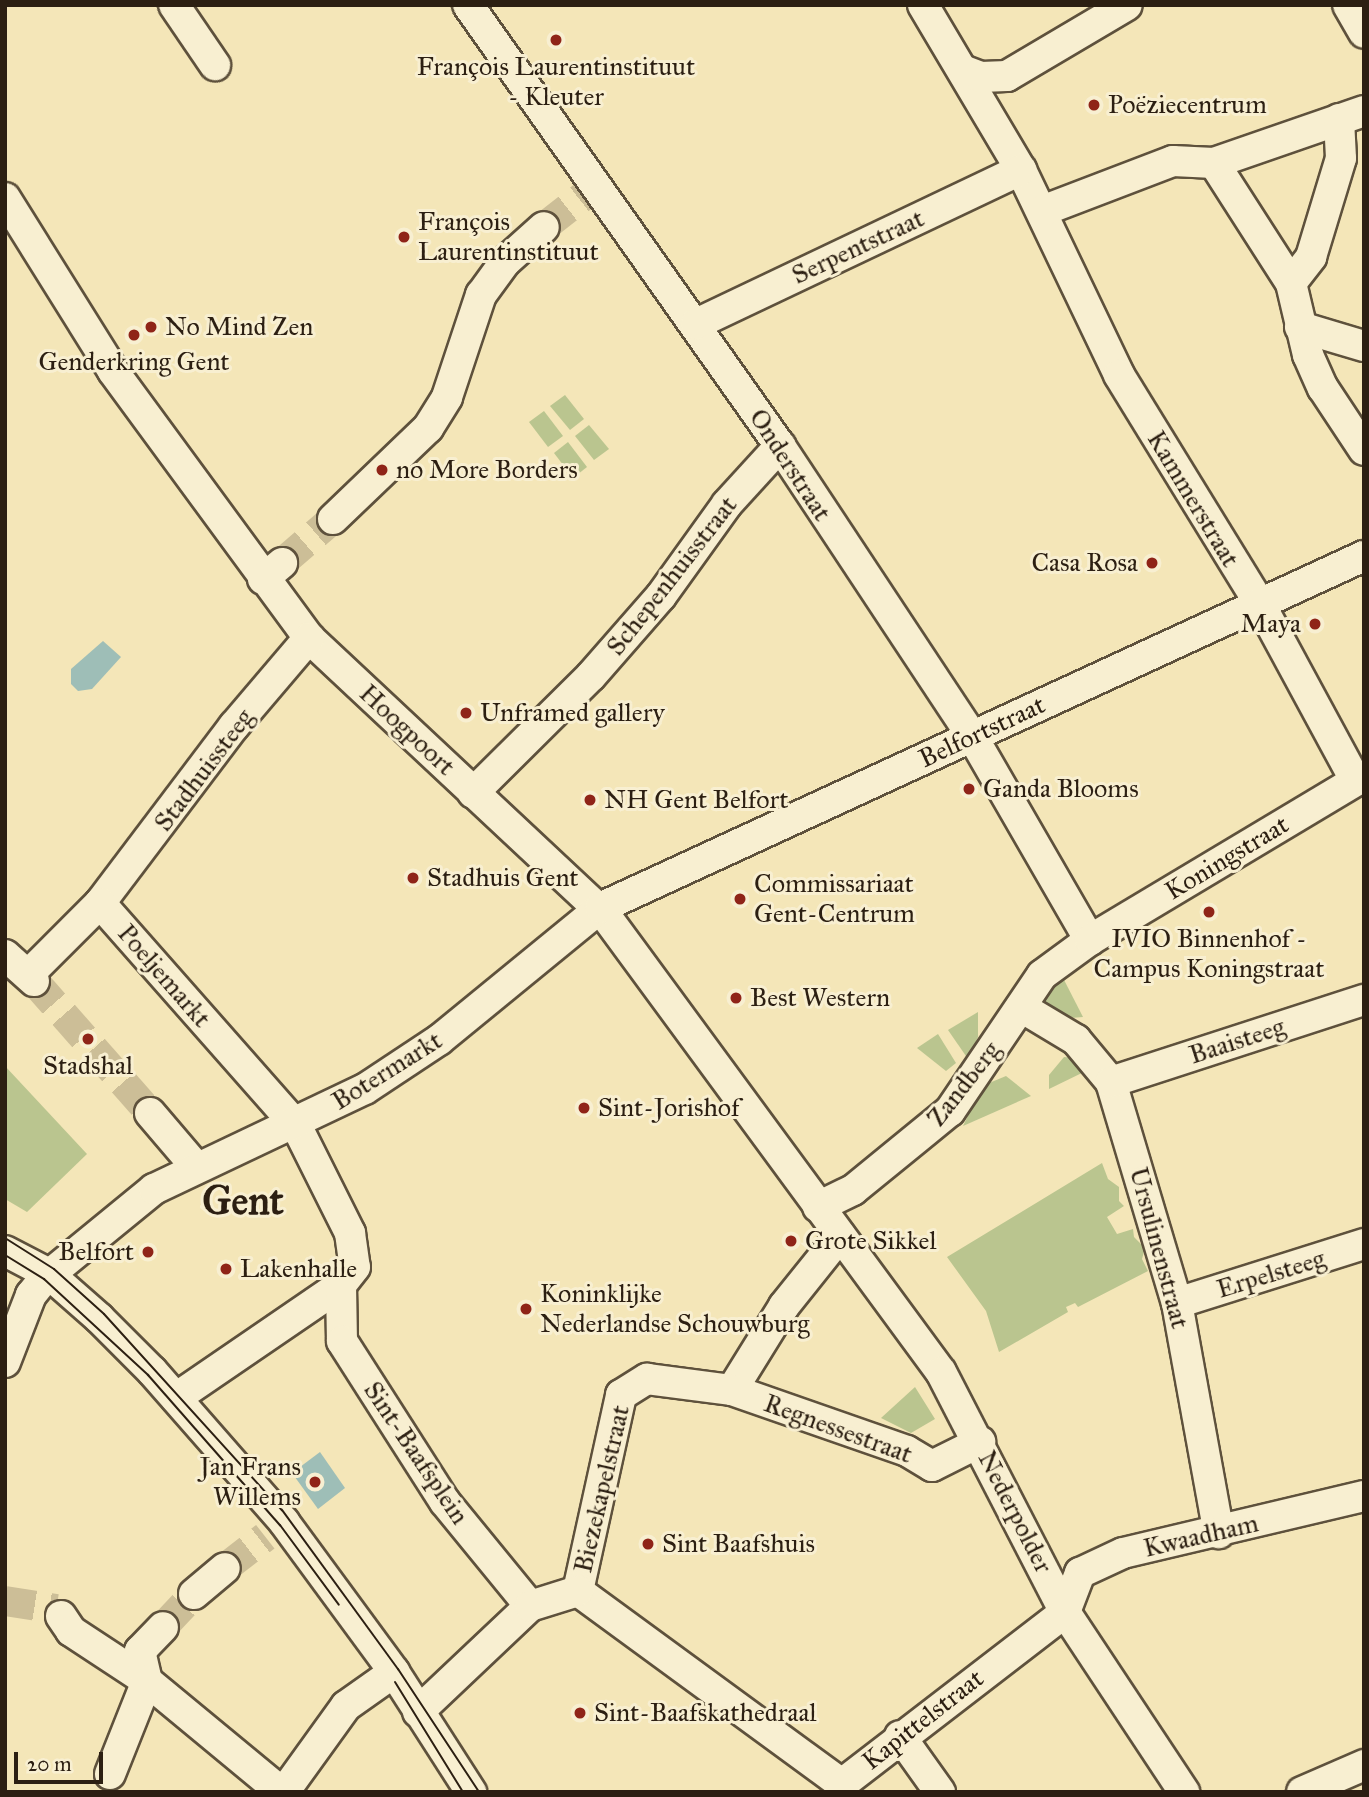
<!DOCTYPE html>
<meta charset="utf-8">
<style>
body{margin:0}
#map{position:relative;width:1369px;height:1797px;overflow:hidden;background:#f4e6b8;font-family:"IM FELL Great Primer",serif}
div>[style]{position:absolute}
.green>*{inset:0;background:#bac58f}
.water>*{inset:0;background:#9ebeb7}
.minor-tunnel>*{height:30px;margin-top:-15px;transform-origin:0;background:repeating-linear-gradient(90deg,#ccbe97 0 30px,transparent 0 45px)}
.roads{filter:drop-shadow(2px 0 #5e513c) drop-shadow(-2px 0 #5e513c) drop-shadow(0 2px #5e513c) drop-shadow(0 -2px #5e513c)}
.minor>*{height:30px;margin:-15px;padding:0 15px;transform-origin:15px;border-radius:15px;background:#f8efd1}
.tram>*{height:2px;margin:-1px;padding:0 1px;transform-origin:1px;border-radius:1px;background:#2c1f12}
.dots>*{width:19px;height:19px;translate:-50% -50%;box-sizing:border-box;border:4px solid #f8efd1;border-radius:50%}
span{translate:-50% -50%;white-space:nowrap;text-align:center;line-height:1.15;-webkit-text-stroke:6px #f8efd1;paint-order:stroke}
.poi-label{font-size:26px;color:#2c1f12}
.left{translate:0 -50%;text-align:left}
.right{translate:-100% -50%;text-align:right}
.street-label{font-size:26px;color:#2c1f12}
.town-label{font-size:40px;color:#2c1f12;font-weight:700}
.frame{position:absolute;inset:0;border:7px solid #2c1f12;pointer-events:none}
.scale{position:absolute;left:14px;top:1752px;width:89px;height:32px;box-sizing:border-box;border:4px solid #2c1f12;border-top:0;padding-left:9px;font-size:21px;line-height:24px;white-space:nowrap;color:#2c1f12;-webkit-text-stroke:5px #f8efd1;paint-order:stroke}
</style>
<div id="map">
<div class="green">
<i style="clip-path:polygon(565px 395px,584px 419px,570px 430px,550px 406px)"></i>
<i style="clip-path:polygon(544px 411px,563px 436px,548px 447px,529px 422px)"></i>
<i style="clip-path:polygon(589px 425px,609px 449px,594px 460px,575px 436px)"></i>
<i style="clip-path:polygon(568px 442px,587px 467px,573px 478px,554px 453px)"></i>
<i style="clip-path:polygon(1061px 974px,1083px 1017px,1058px 1019px,1048px 1011px,1043px 1001px,1046px 988px)"></i>
<i style="clip-path:polygon(978px 1012px,978px 1037px,968px 1059px,948px 1030px)"></i>
<i style="clip-path:polygon(938px 1034px,956px 1063px,946px 1071px,917px 1048px)"></i>
<i style="clip-path:polygon(1064px 1057px,1074px 1058px,1088px 1070px,1049px 1089px,1049px 1075px)"></i>
<i style="clip-path:polygon(5px 1066px,87px 1154px,27px 1212px,5px 1199px)"></i>
<i style="clip-path:polygon(1006px 1076px,1031px 1096px,963px 1126px,982px 1086px)"></i>
<i style="clip-path:polygon(1102px 1163px,1108px 1179px,1119px 1187px,1119px 1201px,1124px 1206px,1107px 1217px,1117px 1234px,1133px 1229px,1134px 1237px,1145px 1248px,1142px 1259px,1148px 1271px,1078px 1307px,1075px 1303px,1066px 1307px,1068px 1312px,999px 1352px,986px 1311px,947px 1257px)"></i>
<i style="clip-path:polygon(915px 1387px,935px 1419px,911px 1433px,881px 1418px)"></i>
</div>
<div class="water">
<i style="clip-path:polygon(103px 641px,121px 657px,92px 689px,78px 691px,71px 684px,71px 669px)"></i>
<i style="clip-path:polygon(320px 1452px,345px 1488px,318px 1509px,292px 1473px)"></i>
</div>
<div class="minor-tunnel">
<i style="left:544px;top:227px;width:52px;rotate:-38deg"></i>
<i style="left:282px;top:563px;width:67px;rotate:-40.8deg"></i>
<i style="left:34px;top:981px;width:176px;rotate:48.7deg"></i>
<i style="left:225px;top:1568px;width:51px;rotate:-37.8deg"></i>
<i style="left:5px;top:1601px;width:52px;rotate:8.9deg"></i>
<i style="left:56px;top:1609px;width:9px;rotate:54deg"></i>
<i style="left:163px;top:1627px;width:45px;rotate:-46.8deg"></i>
</div>
<div class="roads">
<div class="minor">
<i style="left:174px;top:5px;width:73px;rotate:55.7deg"></i>
<i style="left:468px;top:5px;width:540px;rotate:54.72deg"></i>
<i style="left:780px;top:446px;width:348px;rotate:56.5deg"></i>
<i style="left:972px;top:736px;width:236px;rotate:60deg"></i>
<i style="left:923px;top:5px;width:192px;rotate:59.3deg"></i>
<i style="left:1021px;top:170px;width:227px;rotate:64.4deg"></i>
<i style="left:1119px;top:375px;width:269px;rotate:58.4deg"></i>
<i style="left:1260px;top:604px;width:200px;rotate:61.6deg"></i>
<i style="left:1348px;top:5px;width:32px;rotate:60deg"></i>
<i style="left:965px;top:71px;width:17px;rotate:21deg"></i>
<i style="left:981px;top:77px;width:26px;rotate:-2deg"></i>
<i style="left:1007px;top:76px;width:139px;rotate:-30.6deg"></i>
<i style="left:1214px;top:163px;width:143px;rotate:57.3deg"></i>
<i style="left:1291px;top:283px;width:74px;rotate:76.7deg"></i>
<i style="left:1308px;top:355px;width:36px;rotate:66deg"></i>
<i style="left:1323px;top:388px;width:74px;rotate:56.5deg"></i>
<i style="left:5px;top:198px;width:204px;rotate:58deg"></i>
<i style="left:113px;top:371px;width:331px;rotate:53.7deg"></i>
<i style="left:309px;top:638px;width:405px;rotate:43.1deg"></i>
<i style="left:605px;top:915px;width:567px;rotate:53.68deg"></i>
<i style="left:941px;top:1372px;width:270px;rotate:62.7deg"></i>
<i style="left:1065px;top:1612px;width:216px;rotate:56.5deg"></i>
<i style="left:1042px;top:211px;width:140px;rotate:-20.9deg"></i>
<i style="left:1173px;top:161px;width:41px;rotate:2.8deg"></i>
<i style="left:1214px;top:163px;width:159px;rotate:-19.1deg"></i>
<i style="left:1291px;top:283px;width:33px;rotate:-52deg"></i>
<i style="left:1311px;top:257px;width:103px;rotate:-73.1deg"></i>
<i style="left:1341px;top:158px;width:39px;rotate:-93deg"></i>
<i style="left:696px;top:324px;width:360px;rotate:-25.4deg"></i>
<i style="left:1300px;top:327px;width:67px;rotate:16.5deg"></i>
<i style="left:333px;top:519px;width:132px;rotate:-43.8deg"></i>
<i style="left:428px;top:428px;width:36px;rotate:-58deg"></i>
<i style="left:447px;top:397px;width:108px;rotate:-71.6deg"></i>
<i style="left:481px;top:295px;width:41px;rotate:-54deg"></i>
<i style="left:505px;top:262px;width:52px;rotate:-41.9deg"></i>
<i style="left:263px;top:579px;width:25px;rotate:-40deg"></i>
<i style="left:473px;top:793px;width:166px;rotate:-44.8deg"></i>
<i style="left:591px;top:676px;width:106px;rotate:-48.8deg"></i>
<i style="left:661px;top:596px;width:113px;rotate:-54.3deg"></i>
<i style="left:727px;top:504px;width:79px;rotate:-47.6deg"></i>
<i style="left:100px;top:903px;width:222px;rotate:-52.9deg"></i>
<i style="left:234px;top:726px;width:116px;rotate:-49.6deg"></i>
<i style="left:5px;top:955px;width:39px;rotate:42deg"></i>
<i style="left:28px;top:975px;width:102px;rotate:-45deg"></i>
<i style="left:100px;top:903px;width:296px;rotate:48.6deg"></i>
<i style="left:296px;top:1125px;width:121px;rotate:63.4deg"></i>
<i style="left:350px;top:1233px;width:34px;rotate:82deg"></i>
<i style="left:355px;top:1267px;width:23px;rotate:128deg"></i>
<i style="left:341px;top:1285px;width:200px;rotate:145.6deg"></i>
<i style="left:1021px;top:1007px;width:64px;rotate:31deg"></i>
<i style="left:1076px;top:1040px;width:55px;rotate:50.2deg"></i>
<i style="left:1111px;top:1082px;width:231px;rotate:73.4deg"></i>
<i style="left:1177px;top:1303px;width:234px;rotate:79.7deg"></i>
<i style="left:1111px;top:1082px;width:266px;rotate:-18deg"></i>
<i style="left:150px;top:1113px;width:71px;rotate:49.6deg"></i>
<i style="left:818px;top:1207px;width:39px;rotate:-26deg"></i>
<i style="left:853px;top:1190px;width:125px;rotate:-39.2deg"></i>
<i style="left:950px;top:1111px;width:164px;rotate:-55.9deg"></i>
<i style="left:1042px;top:975px;width:59px;rotate:-36.1deg"></i>
<i style="left:1090px;top:940px;width:319px;rotate:-30.9deg"></i>
<i style="left:5px;top:1251px;width:50px;rotate:27.6deg"></i>
<i style="left:49px;top:1274px;width:67px;rotate:41.3deg"></i>
<i style="left:99px;top:1318px;width:75px;rotate:45deg"></i>
<i style="left:152px;top:1371px;width:201px;rotate:48.8deg"></i>
<i style="left:284px;top:1522px;width:186px;rotate:53.7deg"></i>
<i style="left:394px;top:1672px;width:143px;rotate:57.3deg"></i>
<i style="left:341px;top:1285px;width:56px;rotate:89deg"></i>
<i style="left:342px;top:1341px;width:191px;rotate:57.4deg"></i>
<i style="left:445px;top:1502px;width:134px;rotate:50.7deg"></i>
<i style="left:1177px;top:1303px;width:196px;rotate:-17.5deg"></i>
<i style="left:5px;top:1362px;width:72px;rotate:-68.8deg"></i>
<i style="left:31px;top:1295px;width:21px;rotate:-51deg"></i>
<i style="left:44px;top:1279px;width:142px;rotate:-39.3deg"></i>
<i style="left:154px;top:1189px;width:233px;rotate:-25.4deg"></i>
<i style="left:365px;top:1089px;width:89px;rotate:-33.5deg"></i>
<i style="left:439px;top:1040px;width:208px;rotate:-39.3deg"></i>
<i style="left:600px;top:908px;width:841px;rotate:-24.74deg"></i>
<i style="left:732px;top:1390px;width:99px;rotate:-58.2deg"></i>
<i style="left:784px;top:1306px;width:90px;rotate:-51.3deg"></i>
<i style="left:578px;top:1591px;width:327px;rotate:36.2deg"></i>
<i style="left:842px;top:1784px;width:282px;rotate:-37.6deg"></i>
<i style="left:1065px;top:1612px;width:42px;rotate:-69deg"></i>
<i style="left:1080px;top:1573px;width:47px;rotate:-24.9deg"></i>
<i style="left:1123px;top:1553px;width:248px;rotate:-13.3deg"></i>
<i style="left:578px;top:1591px;width:201px;rotate:-77.6deg"></i>
<i style="left:621px;top:1395px;width:31px;rotate:-32deg"></i>
<i style="left:647px;top:1379px;width:86px;rotate:7.4deg"></i>
<i style="left:732px;top:1390px;width:185px;rotate:19.2deg"></i>
<i style="left:907px;top:1451px;width:29px;rotate:31deg"></i>
<i style="left:932px;top:1466px;width:54px;rotate:-26.6deg"></i>
<i style="left:194px;top:1594px;width:40px;rotate:-40deg"></i>
<i style="left:61px;top:1616px;width:18px;rotate:56deg"></i>
<i style="left:71px;top:1631px;width:91px;rotate:33.3deg"></i>
<i style="left:147px;top:1681px;width:174px;rotate:39.6deg"></i>
<i style="left:418px;top:1712px;width:154px;rotate:-43.4deg"></i>
<i style="left:530px;top:1606px;width:50px;rotate:-17.4deg"></i>
<i style="left:900px;top:1736px;width:69px;rotate:54.5deg"></i>
<i style="left:110px;top:1774px;width:100px;rotate:-68.3deg"></i>
<i style="left:147px;top:1681px;width:31px;rotate:-103deg"></i>
<i style="left:140px;top:1651px;width:33px;rotate:-46deg"></i>
<i style="left:284px;top:1792px;width:106px;rotate:-54.2deg"></i>
<i style="left:346px;top:1706px;width:59px;rotate:-35.3deg"></i>
<i style="left:1302px;top:1792px;width:68px;rotate:-23.5deg"></i>
</div>
</div>
<div class="tram">
<i style="left:5px;top:1238px;width:58px;rotate:32.3deg"></i>
<i style="left:54px;top:1269px;width:67px;rotate:42deg"></i>
<i style="left:104px;top:1314px;width:265px;rotate:47.8deg"></i>
<i style="left:282px;top:1510px;width:197px;rotate:53.9deg"></i>
<i style="left:398px;top:1669px;width:147px;rotate:56.6deg"></i>
<i style="left:5px;top:1255px;width:46px;rotate:31.6deg"></i>
<i style="left:44px;top:1279px;width:142px;rotate:42.7deg"></i>
<i style="left:148px;top:1375px;width:200px;rotate:48.7deg"></i>
<i style="left:280px;top:1525px;width:99px;rotate:53.6deg"></i>
<i style="left:395px;top:1682px;width:129px;rotate:58.3deg"></i>
</div>
<div class="dots">
<i style="left:556px;top:40px;background:#8f2418"></i>
<i style="left:1094px;top:105px;background:#8f2418"></i>
<i style="left:404px;top:237px;background:#8f2418"></i>
<i style="left:151px;top:327px;background:#8f2418"></i>
<i style="left:134px;top:335px;background:#8f2418"></i>
<i style="left:382px;top:470px;background:#8f2418"></i>
<i style="left:1152px;top:563px;background:#8f2418"></i>
<i style="left:1315px;top:624px;background:#8f2418"></i>
<i style="left:466px;top:713px;background:#8f2418"></i>
<i style="left:969px;top:789px;background:#8f2418"></i>
<i style="left:590px;top:800px;background:#8f2418"></i>
<i style="left:413px;top:878px;background:#8f2418"></i>
<i style="left:740px;top:899px;background:#8f2418"></i>
<i style="left:1209px;top:912px;background:#8f2418"></i>
<i style="left:736px;top:998px;background:#8f2418"></i>
<i style="left:88px;top:1039px;background:#8f2418"></i>
<i style="left:584px;top:1108px;background:#8f2418"></i>
<i style="left:791px;top:1241px;background:#8f2418"></i>
<i style="left:148px;top:1252px;background:#8f2418"></i>
<i style="left:226px;top:1269px;background:#8f2418"></i>
<i style="left:526px;top:1309px;background:#8f2418"></i>
<i style="left:315px;top:1482px;background:#8f2418"></i>
<i style="left:648px;top:1544px;background:#8f2418"></i>
<i style="left:580px;top:1713px;background:#8f2418"></i>
</div>
<div class="poi-label">
<span style="left:556px;top:82px">François Laurentinstituut<br>- Kleuter</span>
<span class="left" style="left:1108px;top:105px">Poëziecentrum</span>
<span class="left" style="left:418px;top:237px">François<br>Laurentinstituut</span>
<span class="left" style="left:165px;top:327px">No Mind Zen</span>
<span style="left:134px;top:362px">Genderkring Gent</span>
<span class="left" style="left:396px;top:470px">no More Borders</span>
<span class="right" style="left:1138px;top:563px">Casa Rosa</span>
<span class="right" style="left:1301px;top:624px">Maya</span>
<span class="left" style="left:480px;top:713px">Unframed gallery</span>
<span class="left" style="left:983px;top:789px">Ganda Blooms</span>
<span class="left" style="left:604px;top:800px">NH Gent Belfort</span>
<span class="left" style="left:427px;top:878px">Stadhuis Gent</span>
<span class="left" style="left:754px;top:899px">Commissariaat<br>Gent-Centrum</span>
<span style="left:1209px;top:954px">IVIO Binnenhof -<br>Campus Koningstraat</span>
<span class="left" style="left:750px;top:998px">Best Western</span>
<span style="left:88px;top:1066px">Stadshal</span>
<span class="left" style="left:598px;top:1108px">Sint-Jorishof</span>
<span class="left" style="left:805px;top:1241px">Grote Sikkel</span>
<span class="right" style="left:134px;top:1252px">Belfort</span>
<span class="left" style="left:240px;top:1269px">Lakenhalle</span>
<span class="left" style="left:540px;top:1309px">Koninklijke<br>Nederlandse Schouwburg</span>
<span class="right" style="left:301px;top:1482px">Jan Frans<br>Willems</span>
<span class="left" style="left:662px;top:1544px">Sint Baafshuis</span>
<span class="left" style="left:594px;top:1713px">Sint-Baafskathedraal</span>
</div>
<div class="street-label">
<span style="left:858px;top:247px;rotate:-25deg">Serpentstraat</span>
<span style="left:790px;top:465px;rotate:57deg">Onderstraat</span>
<span style="left:1193px;top:499px;rotate:59deg">Kammerstraat</span>
<span style="left:672px;top:576px;rotate:-52deg">Schepenhuisstraat</span>
<span style="left:407px;top:730px;rotate:43deg">Hoogpoort</span>
<span style="left:982px;top:732px;rotate:-25deg">Belfortstraat</span>
<span style="left:204px;top:770px;rotate:-53deg">Stadhuissteeg</span>
<span style="left:1227px;top:858px;rotate:-31deg">Koningstraat</span>
<span style="left:164px;top:976px;rotate:49deg">Poeljemarkt</span>
<span style="left:1237px;top:1041px;rotate:-18deg">Baaisteeg</span>
<span style="left:387px;top:1071px;rotate:-32deg">Botermarkt</span>
<span style="left:964px;top:1084px;rotate:-52deg">Zandberg</span>
<span style="left:1159px;top:1248px;rotate:75deg">Ursulinenstraat</span>
<span style="left:1271px;top:1274px;rotate:-17deg">Erpelsteeg</span>
<span style="left:838px;top:1429px;rotate:20deg">Regnessestraat</span>
<span style="left:416px;top:1453px;rotate:56deg">Sint-Baafsplein</span>
<span style="left:602px;top:1489px;rotate:-77deg">Biezekapelstraat</span>
<span style="left:1015px;top:1512px;rotate:63deg">Nederpolder</span>
<span style="left:1201px;top:1536px;rotate:-13deg">Kwaadham</span>
<span style="left:923px;top:1720px;rotate:-38deg">Kapittelstraat</span>
</div>
<div class="town-label">
<span style="left:243px;top:1201px">Gent</span>
</div>
<div class="frame"></div>
<div class="scale">20 m</div>
</div>
